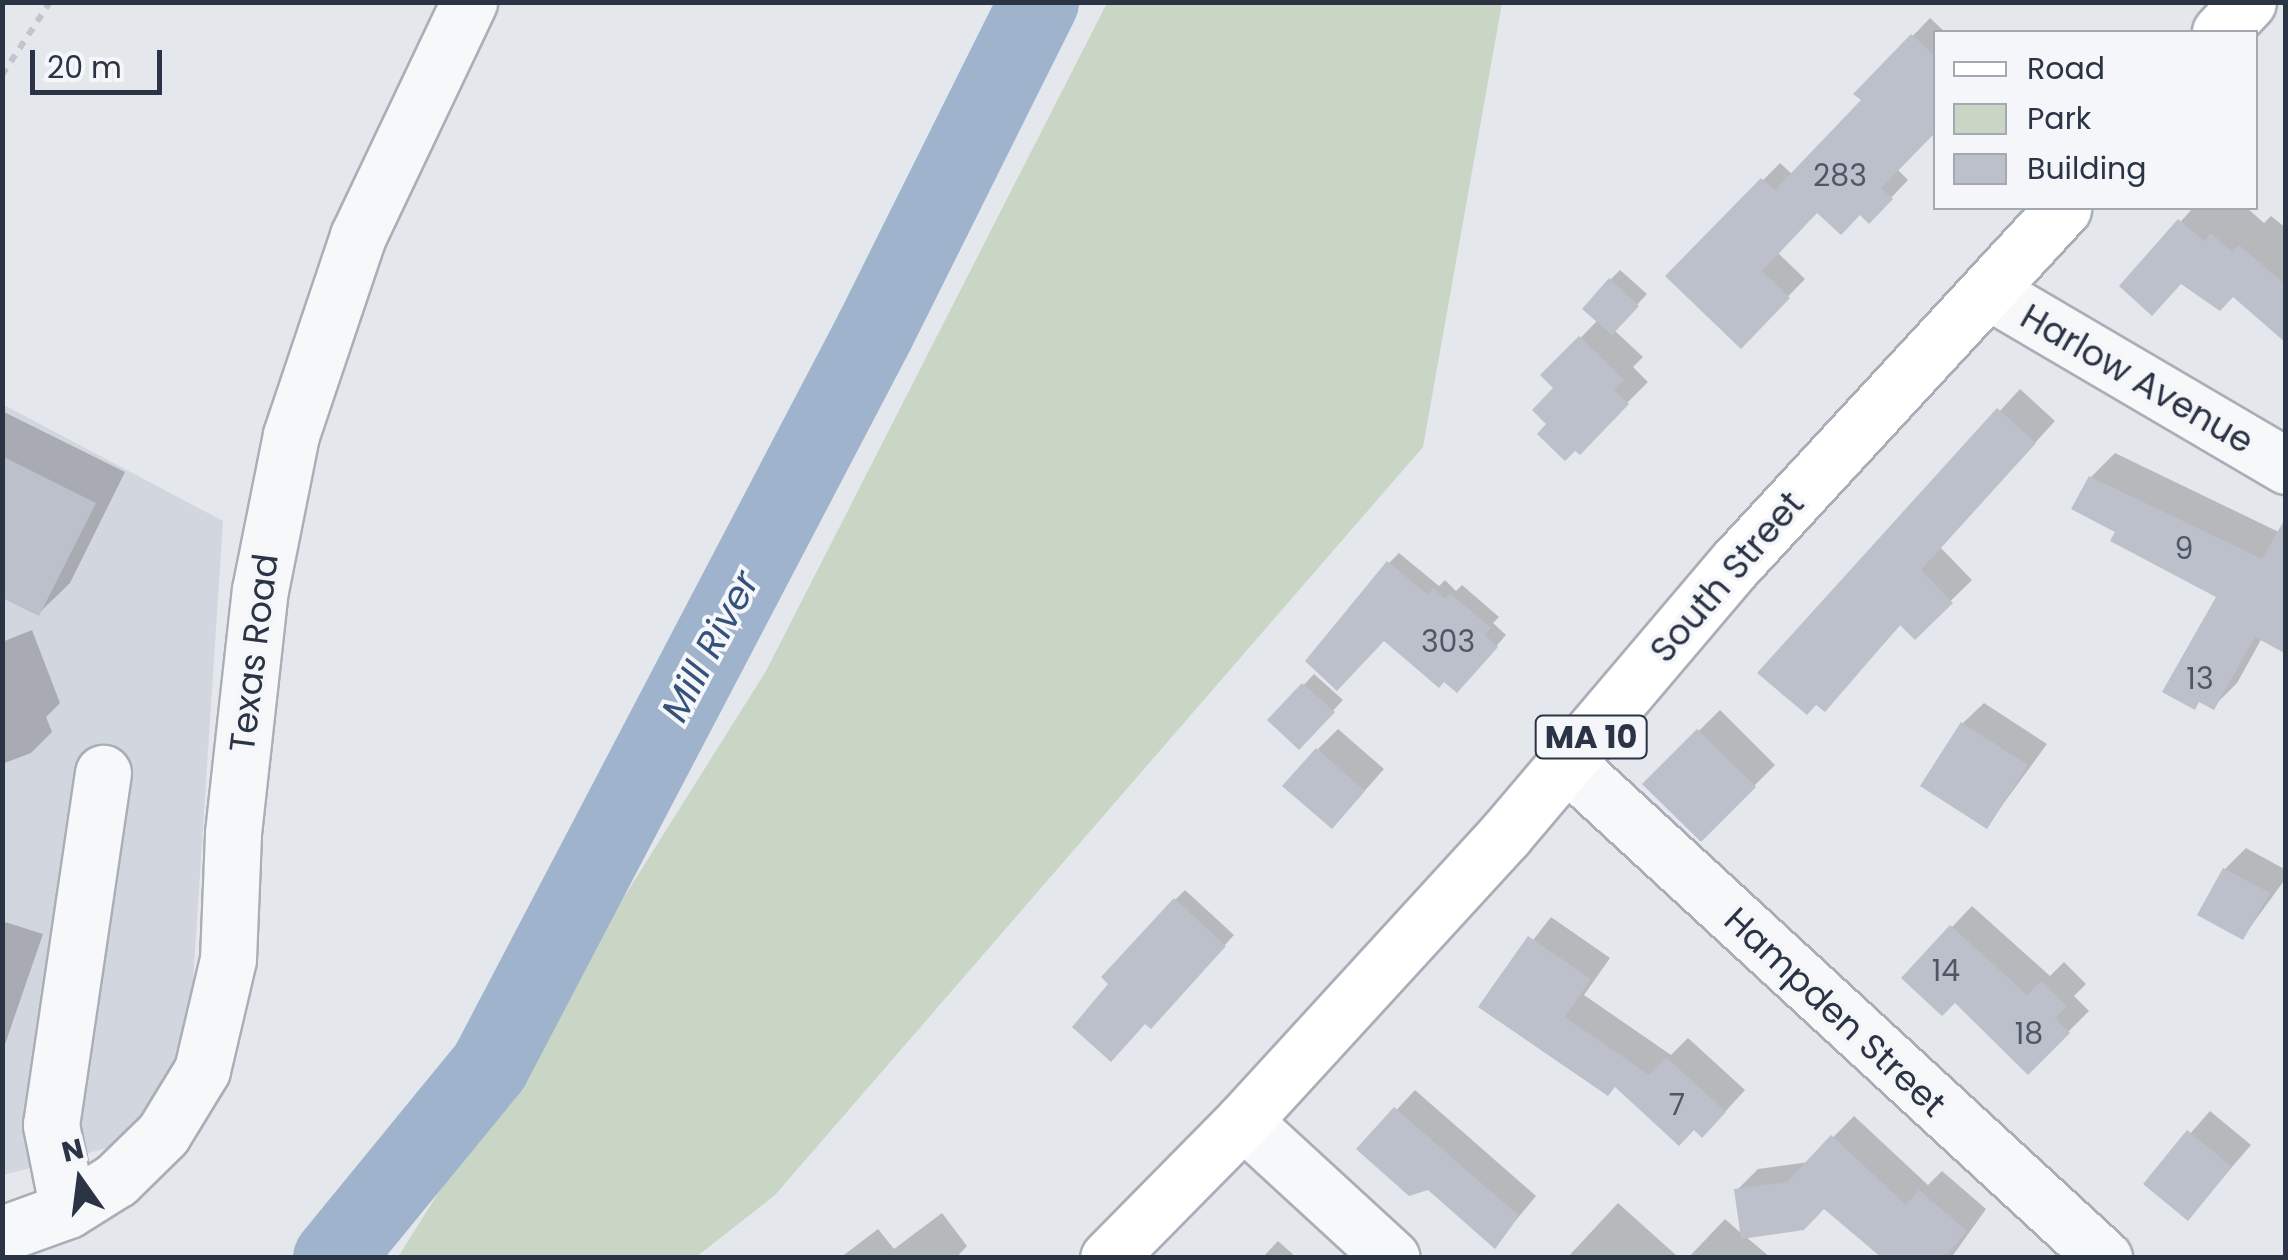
<!DOCTYPE html>
<style>
body{margin:0}
#map{position:relative;width:2288px;height:1260px;overflow:hidden;background:#e4e7ec;font-family:Poppins,sans-serif}
div>[style]{position:absolute}
.built>*{inset:0;background:#d2d6de}
.green>*{inset:0;background:#c9d6c5}
.shadow>*{inset:0;background:#0003}
.river>*{height:80px;margin:-40px;padding:0 40px;transform-origin:40px;border-radius:40px;background:#9fb4cc}
.building>*{inset:0;background:#bbc0ca}
.path>*{height:6px;margin-top:-3px;transform-origin:0;background:repeating-linear-gradient(90deg,#c2c5cb 0 8px,transparent 0 16px)}
.roads{filter:drop-shadow(2px 0 #a9aeb7) drop-shadow(-2px 0 #a9aeb7) drop-shadow(0 2px #a9aeb7) drop-shadow(0 -2px #a9aeb7)}
.minor>*{height:55px;margin:-27.5px;padding:0 27.5px;transform-origin:27.5px;border-radius:27.5px;background:#f7f8fa}
.major>*{height:55px;margin:-27.5px;padding:0 27.5px;transform-origin:27.5px;border-radius:27.5px;background:#fff}
span{translate:-50% -50%;white-space:nowrap;text-align:center;line-height:1.15;-webkit-text-stroke:8px #f4f6f9;paint-order:stroke}
.number-label{font-size:30px;color:#4f5766}
.number-label span{-webkit-text-stroke-width:0}
.shield-label span{padding:2px 8px;background:#f4f6f9;border:2px solid;border-radius:8px;-webkit-text-stroke-width:0}
.shield-label{font-size:32px;color:#2b3445;font-weight:700}
.street-label{font-size:35px;color:#2b3445}
.water-label{font-size:38px;color:#34527a;font-style:italic}
.frame{position:absolute;inset:0;border:5px solid #2b3445;pointer-events:none}
.legend{position:absolute;left:1933px;top:30px;width:325px;height:180px;box-sizing:border-box;background:#f4f6f9;border:2px solid #a4a8b1;margin:0;padding:12px 18px;list-style:none;font-size:30px;color:#2b3445}
.legend li{display:flex;align-items:center;gap:20px;height:50px}
.legend b{width:50px;border:2px solid #a4a8b1}
.north{position:absolute;left:30px;top:1130px;width:100px;height:100px;-webkit-text-stroke:8px #f4f6f9;paint-order:stroke;rotate:346deg;font-size:28px;font-weight:700;line-height:40px;text-align:center;color:#2b3445}
.north::after{content:'';display:block;margin:auto;width:35px;height:45px;background:#2b3445;clip-path:polygon(50% 0,100% 100%,50% 72%,0 100%)}
.scale{position:absolute;left:30px;top:50px;width:132px;height:45px;box-sizing:border-box;border:5px solid #2b3445;border-top:0;padding-left:12px;font-size:30px;line-height:35px;white-space:nowrap;color:#2b3445;-webkit-text-stroke:8px #f4f6f9;paint-order:stroke}
</style>
<div id="map">
<div class="built">
<i style="clip-path:polygon(2px 404px,223px 521px,190px 1028px,152px 1110px,127px 1143px,3px 1175px)"></i>
</div>
<div class="green">
<i style="clip-path:polygon(1107px 3px,1502px 3px,1423px 447px,775px 1195px,696px 1257px,398px 1257px,766px 671px)"></i>
</div>
<div class="shadow">
<i style="clip-path:polygon(1930px 18px,1945px 32px,1936px 32px,1936px 129px,1897px 169px,1908px 180px,1869px 221px,1860px 212px,1817px 210px,1777px 252px,1805px 279px,1741px 345px,1669px 276px,1780px 163px,1793px 175px,1865px 100px,1857px 94px)"></i>
<i style="clip-path:polygon(2193px 208px,2247px 208px,2264px 223px,2271px 216px,2286px 228px,2286px 340px,2234px 294px,2183px 282px,2122px 286px)"></i>
<i style="clip-path:polygon(1620px 270px,1647px 294px,1614px 330px,1643px 357px,1633px 367px,1648px 382px,1579px 451px,1550px 424px,1557px 388px,1544px 375px,1598px 320px,1610px 280px)"></i>
<i style="clip-path:polygon(2020px 389px,2055px 421px,1940px 547px,1972px 580px,1915px 636px,1902px 623px,1825px 709px,1760px 673px)"></i>
<i style="clip-path:polygon(2px 411px,125px 472px,70px 583px,39px 613px,2px 595px)"></i>
<i style="clip-path:polygon(2115px 453px,2285px 535px,2262px 638px,2237px 683px,2213px 707px,2201px 700px,2194px 707px,2219px 596px,2118px 531px,2091px 477px)"></i>
<i style="clip-path:polygon(1399px 553px,1439px 586px,1445px 580px,1456px 591px,1462px 585px,1499px 617px,1493px 623px,1506px 635px,1467px 680px,1389px 563px)"></i>
<i style="clip-path:polygon(32px 630px,60px 703px,46px 717px,52px 732px,31px 753px,2px 764px,2px 642px)"></i>
<i style="clip-path:polygon(1314px 674px,1343px 700px,1299px 747px,1271px 720px)"></i>
<i style="clip-path:polygon(1984px 703px,2047px 744px,1987px 826px,1963px 723px)"></i>
<i style="clip-path:polygon(1720px 710px,1775px 765px,1701px 839px,1645px 784px)"></i>
<i style="clip-path:polygon(1338px 729px,1384px 769px,1352px 805px,1318px 749px)"></i>
<i style="clip-path:polygon(2246px 848px,2286px 870px,2286px 878px,2243px 937px,2225px 869px)"></i>
<i style="clip-path:polygon(1185px 890px,1234px 935px,1160px 1016px,1145px 1021px,1175px 900px)"></i>
<i style="clip-path:polygon(1972px 906px,2050px 976px,2064px 962px,2086px 984px,2074px 996px,2089px 1011px,2028px 1072px,1955px 1000px,1952px 927px)"></i>
<i style="clip-path:polygon(1551px 917px,1610px 958px,1584px 995px,1671px 1055px,1688px 1038px,1745px 1090px,1723px 1114px,1616px 1085px,1482px 1006px)"></i>
<i style="clip-path:polygon(2px 921px,43px 934px,2px 1053px)"></i>
<i style="clip-path:polygon(1415px 1090px,1536px 1196px,1496px 1244px,1428px 1187px,1360px 1149px)"></i>
<i style="clip-path:polygon(2210px 1111px,2251px 1145px,2188px 1218px,2146px 1184px)"></i>
<i style="clip-path:polygon(1854px 1116px,1928px 1185px,1942px 1171px,1986px 1209px,1951px 1258px,1886px 1258px,1825px 1206px,1745px 1236px,1771px 1258px,1688px 1258px,1725px 1219px,1742px 1234px,1737px 1190px,1758px 1169px,1809px 1162px)"></i>
<i style="clip-path:polygon(1618px 1203px,1677px 1256px,1676px 1258px,1567px 1258px)"></i>
<i style="clip-path:polygon(942px 1213px,967px 1246px,956px 1258px,840px 1258px,878px 1229px,894px 1249px)"></i>
<i style="clip-path:polygon(1278px 1241px,1297px 1258px,1262px 1258px)"></i>
</div>
<div class="river">
<i style="left:333px;top:1258px;width:248px;rotate:-50.7deg"></i>
<i style="left:490px;top:1066px;width:830px;rotate:-62.35deg"></i>
<i style="left:875px;top:331px;width:368px;rotate:-63.5deg"></i>
</div>
<div class="building">
<i style="clip-path:polygon(1911px 34px,1936px 57px,1936px 132px,1881px 188px,1893px 199px,1869px 224px,1860px 215px,1841px 235px,1817px 213px,1762px 271px,1790px 298px,1741px 349px,1665px 276px,1761px 178px,1775px 190px,1861px 100px,1853px 94px)"></i>
<i style="clip-path:polygon(2178px 219px,2204px 241px,2211px 233px,2232px 252px,2239px 245px,2286px 285px,2286px 343px,2233px 297px,2220px 311px,2181px 284px,2152px 316px,2119px 286px)"></i>
<i style="clip-path:polygon(1609px 278px,1639px 306px,1612px 335px,1582px 309px)"></i>
<i style="clip-path:polygon(1579px 336px,1624px 380px,1614px 390px,1629px 404px,1580px 455px,1575px 451px,1565px 461px,1537px 434px,1546px 424px,1532px 410px,1553px 388px,1540px 375px)"></i>
<i style="clip-path:polygon(1997px 408px,2036px 443px,1921px 570px,1953px 603px,1915px 640px,1900px 625px,1825px 712px,1816px 705px,1807px 715px,1757px 673px)"></i>
<i style="clip-path:polygon(2px 456px,96px 503px,39px 616px,2px 598px)"></i>
<i style="clip-path:polygon(2089px 476px,2262px 559px,2286px 517px,2286px 654px,2255px 637px,2214px 710px,2199px 702px,2195px 710px,2162px 692px,2216px 597px,2110px 541px,2115px 532px,2071px 509px)"></i>
<i style="clip-path:polygon(1387px 561px,1428px 595px,1433px 588px,1445px 599px,1450px 593px,1491px 628px,1485px 635px,1498px 647px,1457px 693px,1444px 682px,1439px 688px,1384px 641px,1337px 691px,1305px 661px)"></i>
<i style="clip-path:polygon(1302px 683px,1335px 712px,1299px 750px,1267px 720px)"></i>
<i style="clip-path:polygon(1961px 722px,2028px 765px,1987px 829px,1920px 786px)"></i>
<i style="clip-path:polygon(1697px 729px,1756px 787px,1701px 842px,1642px 784px)"></i>
<i style="clip-path:polygon(1316px 748px,1365px 791px,1332px 829px,1282px 786px)"></i>
<i style="clip-path:polygon(2223px 868px,2270px 893px,2243px 940px,2197px 915px)"></i>
<i style="clip-path:polygon(1174px 898px,1226px 946px,1151px 1029px,1145px 1024px,1111px 1062px,1072px 1027px,1108px 984px,1101px 977px)"></i>
<i style="clip-path:polygon(1950px 925px,2027px 995px,2041px 981px,2067px 1006px,2055px 1018px,2070px 1033px,2028px 1075px,1955px 1003px,1942px 1016px,1901px 978px)"></i>
<i style="clip-path:polygon(1528px 936px,1591px 979px,1565px 1017px,1649px 1075px,1666px 1057px,1726px 1112px,1702px 1138px,1694px 1130px,1679px 1146px,1615px 1087px,1608px 1096px,1478px 1007px)"></i>
<i style="clip-path:polygon(1394px 1107px,1519px 1216px,1495px 1249px,1428px 1190px,1409px 1196px,1356px 1149px)"></i>
<i style="clip-path:polygon(2187px 1130px,2232px 1167px,2188px 1221px,2143px 1184px)"></i>
<i style="clip-path:polygon(1831px 1135px,1906px 1205px,1919px 1190px,1967px 1231px,1944px 1258px,1882px 1258px,1824px 1209px,1804px 1230px,1741px 1239px,1734px 1189px,1787px 1182px)"></i>
</div>
<div class="path">
<i style="left:2px;top:75px;width:87px;rotate:-56.7deg"></i>
</div>
<div class="roads">
<div class="minor">
<i style="left:1988px;top:291px;width:346px;rotate:30.4deg"></i>
<i style="left:1568px;top:764px;width:729px;rotate:42.66deg"></i>
<i style="left:1243px;top:1121px;width:202px;rotate:42.6deg"></i>
<i style="left:68px;top:1210px;width:87px;rotate:-101.3deg"></i>
<i style="left:51px;top:1125px;width:356px;rotate:-81.6deg"></i>
<i style="left:2px;top:1234px;width:70px;rotate:-20deg"></i>
<i style="left:68px;top:1210px;width:57px;rotate:-32deg"></i>
<i style="left:116px;top:1180px;width:66px;rotate:-44.4deg"></i>
<i style="left:163px;top:1134px;width:75px;rotate:-58.6deg"></i>
<i style="left:202px;top:1070px;width:114px;rotate:-76.8deg"></i>
<i style="left:228px;top:959px;width:126px;rotate:-87.7deg"></i>
<i style="left:233px;top:833px;width:244px;rotate:-83.7deg"></i>
<i style="left:260px;top:590px;width:158px;rotate:-78.7deg"></i>
<i style="left:291px;top:435px;width:210px;rotate:-71.4deg"></i>
<i style="left:358px;top:236px;width:259px;rotate:-64.6deg"></i>
</div>
<div class="major">
<i style="left:2220px;top:32px;width:41px;rotate:-47deg"></i>
<i style="left:1108px;top:1258px;width:192px;rotate:-45.4deg"></i>
<i style="left:1243px;top:1121px;width:388px;rotate:-47.5deg"></i>
<i style="left:1505px;top:835px;width:355px;rotate:-49.7deg"></i>
<i style="left:1735px;top:564px;width:484px;rotate:-47.3deg"></i>
</div>
</div>
<div class="number-label">
<span style="left:1840px;top:176px">283</span>
<span style="left:2184px;top:549px">9</span>
<span style="left:1448px;top:642px">303</span>
<span style="left:2200px;top:679px">13</span>
<span style="left:1946px;top:971px">14</span>
<span style="left:2029px;top:1034px">18</span>
<span style="left:1677px;top:1105px">7</span>
</div>
<div class="shield-label">
<span style="left:1591px;top:737px">MA 10</span>
</div>
<div class="street-label">
<span style="left:2137px;top:379px;rotate:30deg">Harlow Avenue</span>
<span style="left:1727px;top:577px;rotate:-49deg">South Street</span>
<span style="left:254px;top:653px;rotate:-83deg">Texas Road</span>
<span style="left:1835px;top:1012px;rotate:43deg">Hampden Street</span>
</div>
<div class="water-label">
<span style="left:710px;top:646px;rotate:-62deg">Mill River</span>
</div>
<div class="frame"></div>
<ul class="legend">
<li><b style="height:12px;background:#fff"></b>Road</li>
<li><b style="height:28px;background:#c9d6c5"></b>Park</li>
<li><b style="height:28px;background:#bbc0ca"></b>Building</li>
</ul>
<div class="north">N</div>
<div class="scale">20 m</div>
</div>
